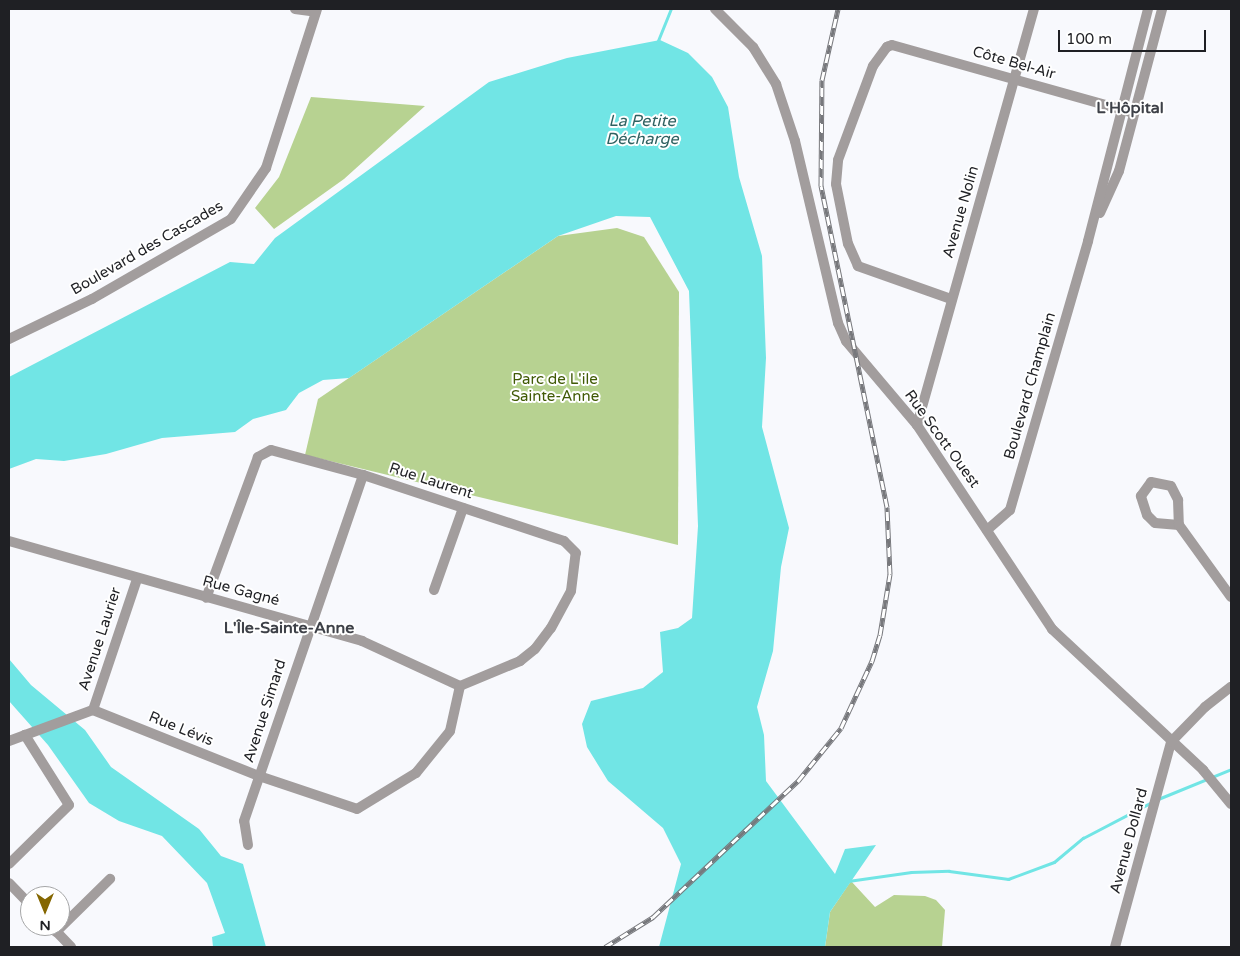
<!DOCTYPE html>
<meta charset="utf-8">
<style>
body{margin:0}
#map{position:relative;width:1240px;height:956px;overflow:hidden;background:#f8f9fd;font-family:"Varela Round",sans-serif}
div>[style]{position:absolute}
.green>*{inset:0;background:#b7d291}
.water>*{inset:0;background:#71e5e5}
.stream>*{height:3px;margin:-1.5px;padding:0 1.5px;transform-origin:1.5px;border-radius:1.5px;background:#71e5e5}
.minor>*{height:10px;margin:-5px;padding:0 5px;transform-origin:5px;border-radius:5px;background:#a29d9d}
.rail>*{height:5px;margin-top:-2.5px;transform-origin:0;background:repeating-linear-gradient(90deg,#fff 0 9px,#77787c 0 18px);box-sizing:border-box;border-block:1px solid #77787c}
span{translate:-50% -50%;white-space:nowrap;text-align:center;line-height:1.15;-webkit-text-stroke:4px #fff;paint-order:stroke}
.street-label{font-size:15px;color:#1f2024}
.park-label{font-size:15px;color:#405a05}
.neighbourhood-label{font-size:16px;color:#3e4148;font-weight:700}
.water-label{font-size:16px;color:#2e6161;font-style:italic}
.frame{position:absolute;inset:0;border:10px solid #1f2024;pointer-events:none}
.north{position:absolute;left:20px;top:886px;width:50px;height:50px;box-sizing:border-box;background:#fff;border:1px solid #a5a6a7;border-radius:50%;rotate:180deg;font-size:14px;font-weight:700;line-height:20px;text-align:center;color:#1f2024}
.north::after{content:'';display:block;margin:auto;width:18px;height:22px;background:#856701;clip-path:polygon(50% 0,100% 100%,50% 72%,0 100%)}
.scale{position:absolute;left:1058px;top:30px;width:148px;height:22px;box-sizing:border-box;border:2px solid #1f2024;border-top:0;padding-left:6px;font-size:15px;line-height:18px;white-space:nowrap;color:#1f2024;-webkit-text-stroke:4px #fff;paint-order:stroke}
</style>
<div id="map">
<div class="green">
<i style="clip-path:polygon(311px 97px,425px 106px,344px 179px,274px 229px,255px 208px,279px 177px)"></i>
<i style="clip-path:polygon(617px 228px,644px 237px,679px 292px,678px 545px,305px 455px,318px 399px,558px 236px)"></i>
<i style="clip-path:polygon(851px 881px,875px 907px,894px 895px,925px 896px,936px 900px,945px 910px,942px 947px,825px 947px,830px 912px)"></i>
</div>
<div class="water">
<i style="clip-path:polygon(660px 40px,688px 53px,712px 77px,728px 107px,739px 177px,762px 256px,766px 358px,762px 427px,789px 528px,781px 567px,773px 651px,757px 707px,764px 735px,766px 781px,835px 874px,845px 849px,876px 845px,830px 912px,825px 947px,659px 947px,681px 864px,663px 828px,608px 781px,587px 747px,582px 724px,591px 701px,643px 688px,663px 672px,660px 632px,678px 628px,692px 618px,698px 526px,689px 291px,650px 217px,616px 216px,558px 236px,349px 378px,323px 380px,299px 393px,286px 410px,253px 419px,235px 432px,162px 438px,106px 454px,64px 461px,36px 459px,9px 469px,9px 377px,230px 262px,254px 264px,275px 238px,489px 82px,567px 58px)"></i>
<i style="clip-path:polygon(9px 659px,31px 685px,85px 730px,111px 767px,199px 829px,221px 856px,243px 864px,266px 947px,213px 947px,212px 937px,225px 933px,207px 883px,162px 836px,119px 821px,89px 803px,48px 745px,9px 701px)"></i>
</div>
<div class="stream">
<i style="left:657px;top:43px;width:37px;rotate:-68deg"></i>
<i style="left:1158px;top:799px;width:79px;rotate:-22.3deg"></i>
<i style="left:848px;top:881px;width:64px;rotate:-8.1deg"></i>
<i style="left:911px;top:872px;width:38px;rotate:-2deg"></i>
<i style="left:949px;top:871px;width:60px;rotate:7.7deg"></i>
<i style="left:1008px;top:879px;width:49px;rotate:-20.3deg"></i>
<i style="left:1054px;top:862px;width:38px;rotate:-40deg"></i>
<i style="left:1083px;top:838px;width:78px;rotate:-27.6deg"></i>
</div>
<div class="minor">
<i style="left:295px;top:9px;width:21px;rotate:8deg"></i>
<i style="left:715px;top:9px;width:54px;rotate:45deg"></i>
<i style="left:753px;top:47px;width:44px;rotate:58.1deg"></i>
<i style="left:776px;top:84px;width:60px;rotate:71.6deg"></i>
<i style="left:795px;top:141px;width:187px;rotate:76.7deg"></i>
<i style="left:838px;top:323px;width:20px;rotate:66deg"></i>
<i style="left:846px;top:341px;width:110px;rotate:49.8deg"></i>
<i style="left:917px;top:425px;width:245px;rotate:56.5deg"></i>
<i style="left:1052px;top:629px;width:207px;rotate:43deg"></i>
<i style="left:1203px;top:770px;width:44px;rotate:50.5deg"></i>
<i style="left:1100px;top:213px;width:46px;rotate:-65.7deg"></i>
<i style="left:1119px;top:171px;width:168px;rotate:-75.1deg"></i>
<i style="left:951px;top:299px;width:99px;rotate:-160.5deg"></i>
<i style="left:858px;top:266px;width:24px;rotate:-114deg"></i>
<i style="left:848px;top:244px;width:61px;rotate:-101.3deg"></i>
<i style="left:836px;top:184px;width:24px;rotate:-85deg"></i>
<i style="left:838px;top:160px;width:100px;rotate:-69.6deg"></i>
<i style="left:873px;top:66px;width:24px;rotate:-54deg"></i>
<i style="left:887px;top:47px;width:5px;rotate:-22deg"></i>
<i style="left:892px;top:45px;width:251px;rotate:15.7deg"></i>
<i style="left:9px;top:339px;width:92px;rotate:-25.7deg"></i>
<i style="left:92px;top:299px;width:160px;rotate:-29.9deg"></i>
<i style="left:231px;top:219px;width:62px;rotate:-55.5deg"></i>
<i style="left:266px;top:168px;width:167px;rotate:-72.2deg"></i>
<i style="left:917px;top:425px;width:432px;rotate:-74.3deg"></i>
<i style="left:1179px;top:525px;width:24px;rotate:-175deg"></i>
<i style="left:1155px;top:523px;width:11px;rotate:-135deg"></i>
<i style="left:1147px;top:515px;width:20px;rotate:-108deg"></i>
<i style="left:1141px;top:496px;width:17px;rotate:-54deg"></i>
<i style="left:1151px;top:482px;width:20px;rotate:11deg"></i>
<i style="left:1171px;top:486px;width:16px;rotate:63deg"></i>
<i style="left:1178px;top:500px;width:25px;rotate:88deg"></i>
<i style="left:1179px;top:525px;width:89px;rotate:54.2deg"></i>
<i style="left:987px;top:530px;width:30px;rotate:-41deg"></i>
<i style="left:1010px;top:510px;width:280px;rotate:-73.8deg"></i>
<i style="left:1088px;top:241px;width:240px;rotate:-75.5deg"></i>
<i style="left:9px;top:541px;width:367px;rotate:15.8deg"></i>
<i style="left:362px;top:641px;width:108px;rotate:24.7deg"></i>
<i style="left:434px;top:590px;width:87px;rotate:-70.5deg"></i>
<i style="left:93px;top:710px;width:179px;rotate:21.7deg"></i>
<i style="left:259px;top:776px;width:103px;rotate:18.6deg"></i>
<i style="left:357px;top:809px;width:69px;rotate:-31.4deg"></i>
<i style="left:416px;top:773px;width:54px;rotate:-51deg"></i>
<i style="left:450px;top:731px;width:46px;rotate:-77.5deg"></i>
<i style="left:460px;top:686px;width:65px;rotate:-22.6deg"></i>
<i style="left:520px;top:661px;width:19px;rotate:-39deg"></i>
<i style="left:535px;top:649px;width:26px;rotate:-53deg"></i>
<i style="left:551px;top:628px;width:42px;rotate:-61.6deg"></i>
<i style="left:571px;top:591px;width:38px;rotate:-83deg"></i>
<i style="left:576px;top:553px;width:17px;rotate:-135deg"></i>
<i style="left:564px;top:541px;width:212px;rotate:-161.8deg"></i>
<i style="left:363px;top:475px;width:95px;rotate:-164.8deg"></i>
<i style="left:271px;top:450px;width:15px;rotate:152deg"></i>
<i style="left:258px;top:457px;width:150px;rotate:110.2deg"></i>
<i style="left:9px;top:741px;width:90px;rotate:-20.3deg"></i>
<i style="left:93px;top:710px;width:138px;rotate:-71.4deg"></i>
<i style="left:248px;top:845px;width:24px;rotate:-99deg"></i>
<i style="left:244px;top:821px;width:366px;rotate:-71deg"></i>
<i style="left:9px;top:864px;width:84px;rotate:-44.5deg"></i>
<i style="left:69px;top:805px;width:83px;rotate:-122.2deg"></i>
<i style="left:9px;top:883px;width:30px;rotate:46deg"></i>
<i style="left:51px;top:926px;width:29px;rotate:46deg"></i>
<i style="left:56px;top:932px;width:76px;rotate:-44.5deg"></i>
<i style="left:1115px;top:947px;width:213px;rotate:-74.7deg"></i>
<i style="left:1171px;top:742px;width:49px;rotate:-45.8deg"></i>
<i style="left:1205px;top:707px;width:33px;rotate:-38deg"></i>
</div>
<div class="rail">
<i style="left:605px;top:947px;width:57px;rotate:-32deg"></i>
<i style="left:653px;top:917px;width:199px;rotate:-43.2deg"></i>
<i style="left:798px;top:781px;width:68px;rotate:-50.9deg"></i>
<i style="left:841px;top:728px;width:74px;rotate:-65.2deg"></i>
<i style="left:872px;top:661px;width:27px;rotate:-73deg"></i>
<i style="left:880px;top:635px;width:62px;rotate:-80.7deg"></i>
<i style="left:890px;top:574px;width:67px;rotate:-92.6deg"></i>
<i style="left:887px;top:507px;width:328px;rotate:-101.6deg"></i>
<i style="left:821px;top:186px;width:106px;rotate:-89.5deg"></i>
<i style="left:822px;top:80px;width:73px;rotate:-77.3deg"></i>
</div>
<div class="street-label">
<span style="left:1014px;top:63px;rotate:16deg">Côte Bel-Air</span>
<span style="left:961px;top:212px;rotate:-74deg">Avenue Nolin</span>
<span style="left:147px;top:248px;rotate:-30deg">Boulevard des Cascades</span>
<span style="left:1030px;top:386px;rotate:-74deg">Boulevard Champlain</span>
<span style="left:942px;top:439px;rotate:54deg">Rue Scott Ouest</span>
<span style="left:431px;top:481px;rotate:18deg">Rue Laurent</span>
<span style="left:241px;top:591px;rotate:15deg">Rue Gagné</span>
<span style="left:100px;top:639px;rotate:-72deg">Avenue Laurier</span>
<span style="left:265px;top:711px;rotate:-72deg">Avenue Simard</span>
<span style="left:181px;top:729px;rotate:22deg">Rue Lévis</span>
<span style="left:1129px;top:841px;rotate:-75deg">Avenue Dollard</span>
</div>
<div class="park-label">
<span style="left:555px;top:388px">Parc de L'ile<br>Sainte-Anne</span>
</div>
<div class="neighbourhood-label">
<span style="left:1130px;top:108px">L'Hôpital</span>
<span style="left:289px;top:628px">L'Île-Sainte-Anne</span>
</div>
<div class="water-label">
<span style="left:642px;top:130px">La Petite<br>Décharge</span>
</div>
<div class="frame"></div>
<div class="north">N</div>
<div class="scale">100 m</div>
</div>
